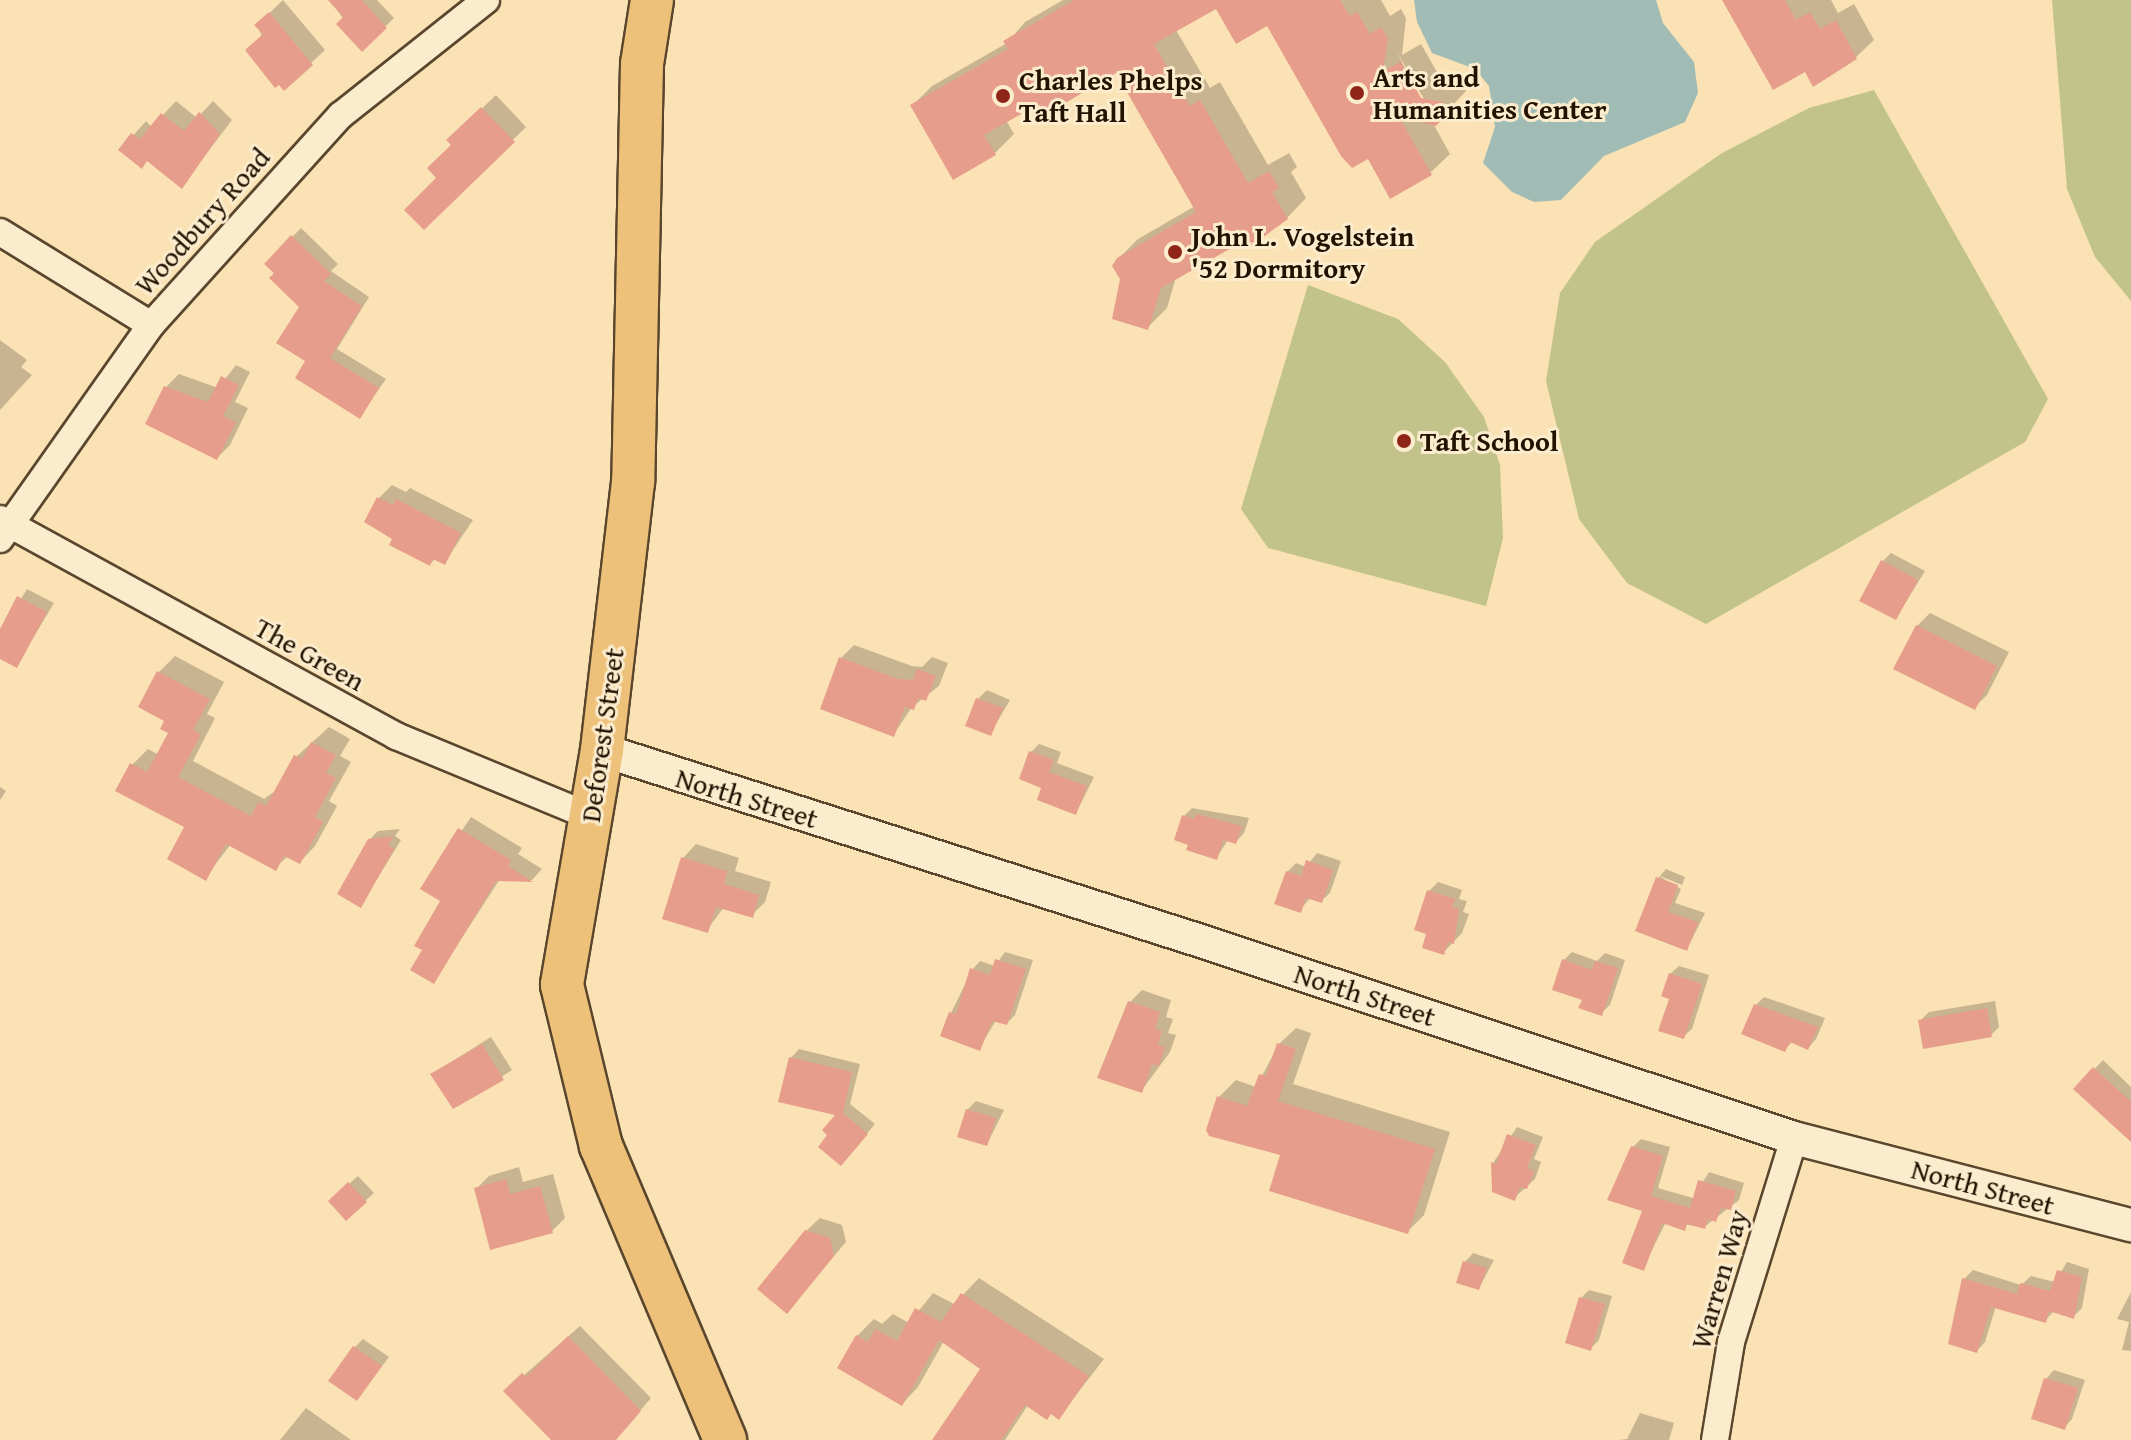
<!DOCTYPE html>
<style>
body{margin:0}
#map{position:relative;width:2131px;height:1440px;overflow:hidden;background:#fbe2b4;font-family:"Gentium Book Plus",serif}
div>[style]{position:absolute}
.green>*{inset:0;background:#c1c38b}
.water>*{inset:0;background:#a1bcb5}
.shadow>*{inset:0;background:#0003}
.building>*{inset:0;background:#e69d8b}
.roads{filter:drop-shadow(2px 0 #59462d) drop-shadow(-2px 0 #59462d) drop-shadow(0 2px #59462d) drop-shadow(0 -2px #59462d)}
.minor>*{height:26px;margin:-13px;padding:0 13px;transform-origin:13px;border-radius:13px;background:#fcecce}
.tertiary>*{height:32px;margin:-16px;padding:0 16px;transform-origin:16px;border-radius:16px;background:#fcecce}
.primary>*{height:42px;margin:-21px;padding:0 21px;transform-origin:21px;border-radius:21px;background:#eec17a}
.dots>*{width:22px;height:22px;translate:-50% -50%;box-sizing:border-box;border:4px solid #fcecce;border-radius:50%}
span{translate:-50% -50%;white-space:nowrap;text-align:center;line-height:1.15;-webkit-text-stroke:6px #fcecce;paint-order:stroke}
.poi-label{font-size:28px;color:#231200;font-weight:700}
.left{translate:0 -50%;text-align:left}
.street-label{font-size:28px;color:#231200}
</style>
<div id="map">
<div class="green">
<i style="clip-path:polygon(2052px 0,2131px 0,2131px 301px,2095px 257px,2067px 189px)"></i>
<i style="clip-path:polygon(1874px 90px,2048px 399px,2025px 442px,1706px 624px,1627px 583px,1579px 519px,1546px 381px,1560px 293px,1595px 242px,1722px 153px,1809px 108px)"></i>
<i style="clip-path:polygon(1308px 285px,1398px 319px,1445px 362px,1484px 417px,1500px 465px,1503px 538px,1486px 606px,1268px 548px,1241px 509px)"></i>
</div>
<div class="water">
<i style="clip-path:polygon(1414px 0,1656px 0,1663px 23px,1694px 62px,1698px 93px,1685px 122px,1604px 156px,1561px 200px,1534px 202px,1512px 192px,1483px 163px,1495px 127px,1489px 86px,1475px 69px,1432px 53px,1417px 22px)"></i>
</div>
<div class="shadow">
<i style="clip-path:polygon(283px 0,325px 50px,284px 88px,257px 25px)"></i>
<i style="clip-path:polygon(331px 0,377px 0,394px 18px,362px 49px)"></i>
<i style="clip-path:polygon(evenodd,1063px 0,1381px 0,1390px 16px,1401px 9px,1406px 18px,1402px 55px,1421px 44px,1441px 79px,1462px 83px,1466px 91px,1434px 125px,1450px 154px,1430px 173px,1369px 156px,1268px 23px,1217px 6px,1176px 30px,1210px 88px,1220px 82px,1268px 165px,1289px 153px,1297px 167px,1291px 172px,1306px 198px,1287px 218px,1176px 277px,1167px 308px,1147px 328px,1122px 279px,1118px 259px,1138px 239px,1195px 206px,1117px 70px,1006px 120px,1014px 134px,995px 153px,913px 105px,932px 86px,1007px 43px,1025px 22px,1063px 0,1397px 52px,1424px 99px,1420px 99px,1397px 52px)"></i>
<i style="clip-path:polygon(1722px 0,1831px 0,1838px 13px,1854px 4px,1874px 40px,1856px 57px,1806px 69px)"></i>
<i style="clip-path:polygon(496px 95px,526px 127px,424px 228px,454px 145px,449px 140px)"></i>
<i style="clip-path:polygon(176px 101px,197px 118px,213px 101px,232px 120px,182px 186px,148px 160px,121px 149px,146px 121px,152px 127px)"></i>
<i style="clip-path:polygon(301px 228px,338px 264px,331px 271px,369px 297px,337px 349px,386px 379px,360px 416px,308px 360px,301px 306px,266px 264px)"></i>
<i style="clip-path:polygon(0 340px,27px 360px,21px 367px,32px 375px,0 410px)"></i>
<i style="clip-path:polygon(236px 365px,250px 372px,235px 402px,248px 408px,230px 445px,217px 458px,166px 387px,179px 374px,218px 388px)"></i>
<i style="clip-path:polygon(392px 485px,406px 492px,410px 488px,473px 520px,445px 562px,436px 558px,430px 564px,395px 538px,379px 498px)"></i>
<i style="clip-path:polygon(1891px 553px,1925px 571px,1896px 618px,1882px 562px)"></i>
<i style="clip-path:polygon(27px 589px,54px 603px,17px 665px,0 656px,0 633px)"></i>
<i style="clip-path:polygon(1930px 613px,2009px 652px,1987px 695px,1974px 708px,1917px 626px)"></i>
<i style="clip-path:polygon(854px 645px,912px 666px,922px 667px,932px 657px,948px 663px,939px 686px,912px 707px,894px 734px,841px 658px)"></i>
<i style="clip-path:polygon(175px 656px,224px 682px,207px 714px,215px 718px,193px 761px,264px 799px,278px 789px,296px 757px,329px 727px,350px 739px,340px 756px,351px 762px,329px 801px,337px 806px,315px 846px,300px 862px,288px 856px,275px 868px,231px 844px,205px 878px,187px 826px,132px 765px,148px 749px,159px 755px,170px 732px,166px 720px,140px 707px,159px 672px)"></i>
<i style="clip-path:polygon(987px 690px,1010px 700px,990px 734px,978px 699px)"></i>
<i style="clip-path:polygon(1039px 744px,1061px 752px,1057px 763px,1094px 777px,1076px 813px,1044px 787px,1031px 752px)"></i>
<i style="clip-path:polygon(0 787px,6px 791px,0 800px)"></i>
<i style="clip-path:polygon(1192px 808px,1249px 818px,1244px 833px,1236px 842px,1228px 840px,1217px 857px,1184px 816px)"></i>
<i style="clip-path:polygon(471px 817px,522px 848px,518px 854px,542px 869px,532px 880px,500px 879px,434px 981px,425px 949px,443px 900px,423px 888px)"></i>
<i style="clip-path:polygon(400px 829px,395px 836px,401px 840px,361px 905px,369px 840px,378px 831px)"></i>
<i style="clip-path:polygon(696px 844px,739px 858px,735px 871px,771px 882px,765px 902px,752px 915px,724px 907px,707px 930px,665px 917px,683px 858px)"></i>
<i style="clip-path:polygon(1317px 853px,1341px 861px,1330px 893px,1321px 901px,1311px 897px,1300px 910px,1287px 872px,1296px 863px,1306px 867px)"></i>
<i style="clip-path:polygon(1666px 869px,1685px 877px,1682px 885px,1660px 876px)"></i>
<i style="clip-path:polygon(1659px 876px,1681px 889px,1675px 903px,1705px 913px,1687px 949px,1638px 930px)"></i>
<i style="clip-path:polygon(1438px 882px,1462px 890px,1459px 899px,1467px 901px,1463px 912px,1469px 914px,1462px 933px,1443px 953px,1429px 933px,1429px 891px)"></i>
<i style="clip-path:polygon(1005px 952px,1033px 960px,1015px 1015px,1007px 1023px,996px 1020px,979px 1049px,951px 1013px,972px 970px,980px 961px,995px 966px)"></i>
<i style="clip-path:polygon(1572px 952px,1597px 961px,1605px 953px,1625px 960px,1610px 1005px,1601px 1013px,1584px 999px,1564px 960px)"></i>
<i style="clip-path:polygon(1679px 966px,1709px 975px,1692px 1029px,1683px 1037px,1671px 997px,1670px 974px)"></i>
<i style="clip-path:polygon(1142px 990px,1171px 1000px,1166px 1017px,1173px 1019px,1168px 1033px,1176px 1035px,1170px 1052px,1142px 1090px,1130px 1002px)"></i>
<i style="clip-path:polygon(1764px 997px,1825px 1018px,1816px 1039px,1808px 1048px,1793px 1041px,1784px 1050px,1756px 1005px)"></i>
<i style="clip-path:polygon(1995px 1001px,1999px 1027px,1991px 1035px,1920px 1021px,1929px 1012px)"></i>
<i style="clip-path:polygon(1296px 1028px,1311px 1033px,1293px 1084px,1450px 1132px,1424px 1215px,1408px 1231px,1282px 1154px,1219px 1097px,1236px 1080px,1256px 1087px,1279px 1044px)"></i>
<i style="clip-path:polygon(491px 1037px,512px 1070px,454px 1107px,432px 1074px)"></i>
<i style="clip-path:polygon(799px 1049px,860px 1064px,850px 1104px,875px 1124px,849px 1155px,838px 1114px,791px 1058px)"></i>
<i style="clip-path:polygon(2103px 1060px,2131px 1087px,2131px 1130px,2076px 1089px)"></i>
<i style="clip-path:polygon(976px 1101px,1004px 1110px,987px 1144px,967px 1110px)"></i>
<i style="clip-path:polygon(1517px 1127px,1543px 1137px,1534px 1159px,1541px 1162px,1535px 1179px,1514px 1198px,1493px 1163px)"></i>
<i style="clip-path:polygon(1641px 1139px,1670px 1147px,1658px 1188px,1693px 1198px,1709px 1172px,1744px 1183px,1739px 1200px,1704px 1227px,1666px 1222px,1643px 1268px,1644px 1209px,1633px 1147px)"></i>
<i style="clip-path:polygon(519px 1167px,523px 1182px,553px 1174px,565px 1218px,552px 1231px,476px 1189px,489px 1176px)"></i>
<i style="clip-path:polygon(358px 1176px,374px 1193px,365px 1201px,339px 1193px)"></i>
<i style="clip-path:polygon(820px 1218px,842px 1225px,846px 1242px,787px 1311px,806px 1231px)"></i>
<i style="clip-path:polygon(1473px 1253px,1494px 1260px,1479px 1288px,1465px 1262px)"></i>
<i style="clip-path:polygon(2067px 1262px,2089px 1269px,2082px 1308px,2074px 1316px,2053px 1312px,2045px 1321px,1996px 1306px,1985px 1342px,1977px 1351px,1964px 1279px,1973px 1270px,2021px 1285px,2031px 1276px,2055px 1282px)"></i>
<i style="clip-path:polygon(979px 1278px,1104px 1359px,1059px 1417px,1028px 1405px,1005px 1440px,936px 1440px,983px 1368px,944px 1341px,918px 1387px,902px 1404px,857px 1336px,874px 1319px,882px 1324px,893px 1314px,909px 1323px,933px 1293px,954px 1304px)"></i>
<i style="clip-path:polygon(1589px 1290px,1612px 1296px,1599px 1340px,1591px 1348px,1581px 1298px)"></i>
<i style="clip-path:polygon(2131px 1292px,2131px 1291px,2131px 1351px,2122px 1350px,2129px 1322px,2117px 1319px)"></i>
<i style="clip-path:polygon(580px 1326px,651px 1398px,615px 1440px,554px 1440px,506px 1391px)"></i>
<i style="clip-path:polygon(363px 1339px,389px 1357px,357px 1399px,355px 1347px)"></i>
<i style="clip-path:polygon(2054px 1370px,2085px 1380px,2072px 1419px,2064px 1428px,2046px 1379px)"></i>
<i style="clip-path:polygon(306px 1408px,351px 1440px,280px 1440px)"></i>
<i style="clip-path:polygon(1640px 1413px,1674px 1423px,1669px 1440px,1619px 1440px,1627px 1439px)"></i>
</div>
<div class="building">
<i style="clip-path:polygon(328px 0,362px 0,387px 28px,362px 52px,336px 24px,343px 17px)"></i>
<i style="clip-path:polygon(1074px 0,1340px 0,1350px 16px,1357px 12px,1370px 34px,1381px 27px,1388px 38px,1383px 71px,1401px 62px,1421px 98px,1443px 102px,1448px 112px,1436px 126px,1399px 117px,1432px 175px,1390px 199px,1368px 159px,1352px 168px,1341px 156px,1267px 26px,1236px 44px,1216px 9px,1154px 44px,1190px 106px,1200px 100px,1248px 183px,1269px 171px,1279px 188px,1272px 192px,1288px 219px,1255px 243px,1248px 247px,1240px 243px,1161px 288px,1148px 330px,1112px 319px,1120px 279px,1112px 266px,1117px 258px,1196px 212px,1116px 73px,1045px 115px,1039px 104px,984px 135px,996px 155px,953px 180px,910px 105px,1008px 49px,1003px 41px)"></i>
<i style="clip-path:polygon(1722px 0,1785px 0,1796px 20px,1810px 12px,1820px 29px,1836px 20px,1857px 59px,1813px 87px,1805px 72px,1773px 90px)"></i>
<i style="clip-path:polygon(269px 12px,313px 65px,284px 91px,279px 85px,275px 88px,245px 50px,263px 34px,254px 25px)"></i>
<i style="clip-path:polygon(481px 107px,515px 142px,424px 230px,404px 210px,436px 178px,427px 168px,451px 145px,446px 140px)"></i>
<i style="clip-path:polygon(199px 112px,220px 134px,182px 189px,147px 161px,142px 169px,118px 150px,131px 133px,140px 139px,161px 113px,184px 131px)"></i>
<i style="clip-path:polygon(291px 235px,331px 274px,324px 281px,362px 306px,330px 358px,379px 388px,360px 419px,295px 378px,305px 361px,276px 343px,299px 307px,269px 278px,274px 273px,264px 264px)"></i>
<i style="clip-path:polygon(221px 376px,239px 385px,223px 416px,236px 422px,217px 460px,145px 424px,164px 386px,208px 402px)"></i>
<i style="clip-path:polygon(377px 497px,393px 505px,396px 499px,461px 533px,445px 565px,433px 559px,430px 566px,389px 545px,392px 539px,364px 522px)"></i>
<i style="clip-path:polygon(1881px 560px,1918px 580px,1896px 620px,1859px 601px)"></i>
<i style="clip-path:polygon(17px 596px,47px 612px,17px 668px,0 659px,0 629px)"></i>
<i style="clip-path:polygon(1916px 625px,1997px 666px,1975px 710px,1893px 669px)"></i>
<i style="clip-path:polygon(839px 657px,898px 679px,913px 680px,917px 669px,936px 676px,926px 701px,918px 698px,914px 710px,905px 707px,894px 737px,820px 709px)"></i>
<i style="clip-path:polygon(157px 671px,210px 699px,193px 730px,201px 734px,178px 777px,251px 816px,258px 802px,266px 806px,294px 755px,302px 759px,311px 742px,336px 755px,326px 773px,336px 778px,315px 817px,323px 822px,300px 864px,284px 856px,276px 871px,226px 844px,206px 881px,167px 859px,184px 827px,115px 791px,130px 763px,147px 772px,168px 733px,160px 729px,164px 721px,138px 707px)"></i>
<i style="clip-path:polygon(976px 698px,1003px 708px,991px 736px,965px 726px)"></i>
<i style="clip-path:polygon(1029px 751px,1054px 760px,1049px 772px,1087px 786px,1076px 815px,1037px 800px,1041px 788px,1019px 779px)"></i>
<i style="clip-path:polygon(1196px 814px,1242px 826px,1236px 844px,1223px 840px,1217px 860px,1186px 850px,1188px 845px,1174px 840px,1182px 815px,1194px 819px)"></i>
<i style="clip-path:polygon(458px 828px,511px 860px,508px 866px,533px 882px,496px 881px,434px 984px,410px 970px,422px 950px,414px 946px,440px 901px,420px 889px)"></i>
<i style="clip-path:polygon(394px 836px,388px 845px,394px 849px,361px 908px,337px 894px,368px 839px)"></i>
<i style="clip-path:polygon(681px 857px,727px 871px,724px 884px,759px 895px,753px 918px,716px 907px,708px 933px,662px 919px)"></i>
<i style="clip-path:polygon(1306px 860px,1333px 870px,1322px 903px,1306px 898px,1301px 913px,1274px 904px,1286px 871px,1301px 876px)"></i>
<i style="clip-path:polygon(1656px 877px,1678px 885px,1668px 912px,1698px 922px,1687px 951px,1635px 931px)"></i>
<i style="clip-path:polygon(1427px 890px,1455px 899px,1452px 907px,1459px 909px,1454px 944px,1448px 942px,1444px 955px,1422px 948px,1426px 934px,1414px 930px)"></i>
<i style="clip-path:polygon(995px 959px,1026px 969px,1007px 1025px,992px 1021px,980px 1051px,940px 1036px,949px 1012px,956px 1014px,970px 968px,990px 975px)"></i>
<i style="clip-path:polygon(1562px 959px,1592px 970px,1595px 961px,1618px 968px,1602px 1016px,1578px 1008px,1582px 1000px,1552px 990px)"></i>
<i style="clip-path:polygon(1669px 973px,1702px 984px,1684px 1039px,1658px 1031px,1669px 999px,1661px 996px)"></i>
<i style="clip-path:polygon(1128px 1001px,1160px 1012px,1155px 1029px,1162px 1031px,1158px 1045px,1165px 1047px,1159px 1066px,1152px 1064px,1142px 1093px,1097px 1078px)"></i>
<i style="clip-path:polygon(1754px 1004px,1818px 1027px,1808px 1050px,1790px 1042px,1785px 1052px,1741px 1034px)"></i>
<i style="clip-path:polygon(1987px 1008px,1992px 1037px,1923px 1049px,1918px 1020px)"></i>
<i style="clip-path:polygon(1277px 1043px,1296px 1049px,1278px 1101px,1435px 1149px,1408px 1234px,1269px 1191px,1280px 1155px,1209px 1136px,1206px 1130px,1217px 1096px,1247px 1106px,1259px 1074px,1266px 1076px)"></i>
<i style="clip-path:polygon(482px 1044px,504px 1080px,453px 1109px,430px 1074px)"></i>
<i style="clip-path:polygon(789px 1057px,852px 1072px,843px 1113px,868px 1134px,841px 1166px,818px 1147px,827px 1135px,822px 1130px,835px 1115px,778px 1102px)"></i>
<i style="clip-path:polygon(2093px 1067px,2131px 1102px,2131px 1142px,2073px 1089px)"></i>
<i style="clip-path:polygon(966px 1109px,996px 1118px,987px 1146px,957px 1137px)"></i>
<i style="clip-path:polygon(1507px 1134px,1536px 1145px,1527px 1168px,1534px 1171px,1527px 1189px,1520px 1187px,1515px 1201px,1492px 1192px,1491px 1162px,1496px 1164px)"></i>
<i style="clip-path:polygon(1631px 1146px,1663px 1156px,1651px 1196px,1690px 1208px,1698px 1180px,1736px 1191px,1731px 1210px,1721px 1208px,1716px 1222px,1708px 1219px,1705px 1229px,1687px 1224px,1685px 1231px,1662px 1223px,1644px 1271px,1622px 1263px,1642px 1211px,1607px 1200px)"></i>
<i style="clip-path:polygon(506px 1179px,510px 1194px,540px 1186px,553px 1233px,490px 1250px,474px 1188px)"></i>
<i style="clip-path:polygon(348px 1182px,367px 1202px,346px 1221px,328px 1201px)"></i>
<i style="clip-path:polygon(805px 1230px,830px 1238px,834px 1256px,787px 1314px,757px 1289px)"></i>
<i style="clip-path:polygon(1463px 1261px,1487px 1268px,1479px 1290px,1456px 1283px)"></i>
<i style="clip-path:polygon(2057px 1270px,2082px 1277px,2074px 1319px,2049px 1311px,2046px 1323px,1991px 1307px,1977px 1353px,1948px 1344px,1962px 1278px,2017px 1294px,2020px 1283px,2050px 1291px)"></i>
<i style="clip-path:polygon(961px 1293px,1089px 1376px,1059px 1420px,1051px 1414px,1047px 1420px,1025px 1405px,1001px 1440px,932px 1440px,980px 1369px,939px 1340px,902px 1406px,837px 1368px,856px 1335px,868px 1342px,875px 1329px,897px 1341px,915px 1308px,941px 1322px)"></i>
<i style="clip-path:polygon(1579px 1297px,1605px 1304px,1591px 1351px,1565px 1343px)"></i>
<i style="clip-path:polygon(568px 1336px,641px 1411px,616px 1440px,551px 1440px,503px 1391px,522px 1373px,526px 1377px)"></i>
<i style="clip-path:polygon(353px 1346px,382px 1366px,357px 1401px,328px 1381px)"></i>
<i style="clip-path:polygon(2044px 1378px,2078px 1388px,2065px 1430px,2031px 1419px)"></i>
</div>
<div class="roads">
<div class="minor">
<i style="left:0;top:232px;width:177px;rotate:31.6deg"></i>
<i style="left:0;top:519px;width:452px;rotate:28.7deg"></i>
<i style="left:396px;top:736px;width:212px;rotate:22.5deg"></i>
<i style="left:0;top:539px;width:262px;rotate:-54.8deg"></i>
<i style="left:151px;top:325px;width:283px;rotate:-47.9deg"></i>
<i style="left:341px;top:115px;width:185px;rotate:-38.4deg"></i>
<i style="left:1715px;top:1440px;width:99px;rotate:-80.7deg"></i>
<i style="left:1731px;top:1342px;width:214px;rotate:-72.8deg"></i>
</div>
<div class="tertiary">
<i style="left:602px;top:750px;width:635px;rotate:17.69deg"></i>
<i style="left:1207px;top:943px;width:619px;rotate:18.38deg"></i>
<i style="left:1794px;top:1138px;width:348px;rotate:14.5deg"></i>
</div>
<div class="primary">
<i style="left:652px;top:0;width:65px;rotate:98.9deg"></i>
<i style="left:642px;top:64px;width:418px;rotate:91.2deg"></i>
<i style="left:633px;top:482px;width:270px;rotate:96.6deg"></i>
<i style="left:602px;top:750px;width:238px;rotate:99.7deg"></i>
<i style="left:562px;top:985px;width:166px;rotate:76.4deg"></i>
<i style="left:601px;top:1146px;width:319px;rotate:67.1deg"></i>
</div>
</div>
<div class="dots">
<i style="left:1357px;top:93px;background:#8f2418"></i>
<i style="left:1003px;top:96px;background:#8f2418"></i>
<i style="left:1175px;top:252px;background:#8f2418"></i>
<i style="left:1404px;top:441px;background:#8f2418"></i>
</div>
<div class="poi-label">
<span class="left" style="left:1373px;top:93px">Arts and<br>Humanities Center</span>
<span class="left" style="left:1019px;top:96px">Charles Phelps<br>Taft Hall</span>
<span class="left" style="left:1191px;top:252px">John L. Vogelstein<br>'52 Dormitory</span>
<span class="left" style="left:1420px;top:441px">Taft School</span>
</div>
<div class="street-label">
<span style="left:202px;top:221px;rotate:-48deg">Woodbury Road</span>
<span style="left:310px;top:654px;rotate:29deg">The Green</span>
<span style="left:602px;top:735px;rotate:-82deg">Deforest Street</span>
<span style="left:747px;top:798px;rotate:17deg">North Street</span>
<span style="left:1365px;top:995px;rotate:18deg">North Street</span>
<span style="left:1983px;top:1187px;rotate:15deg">North Street</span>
<span style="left:1719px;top:1279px;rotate:-74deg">Warren Way</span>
</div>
</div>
